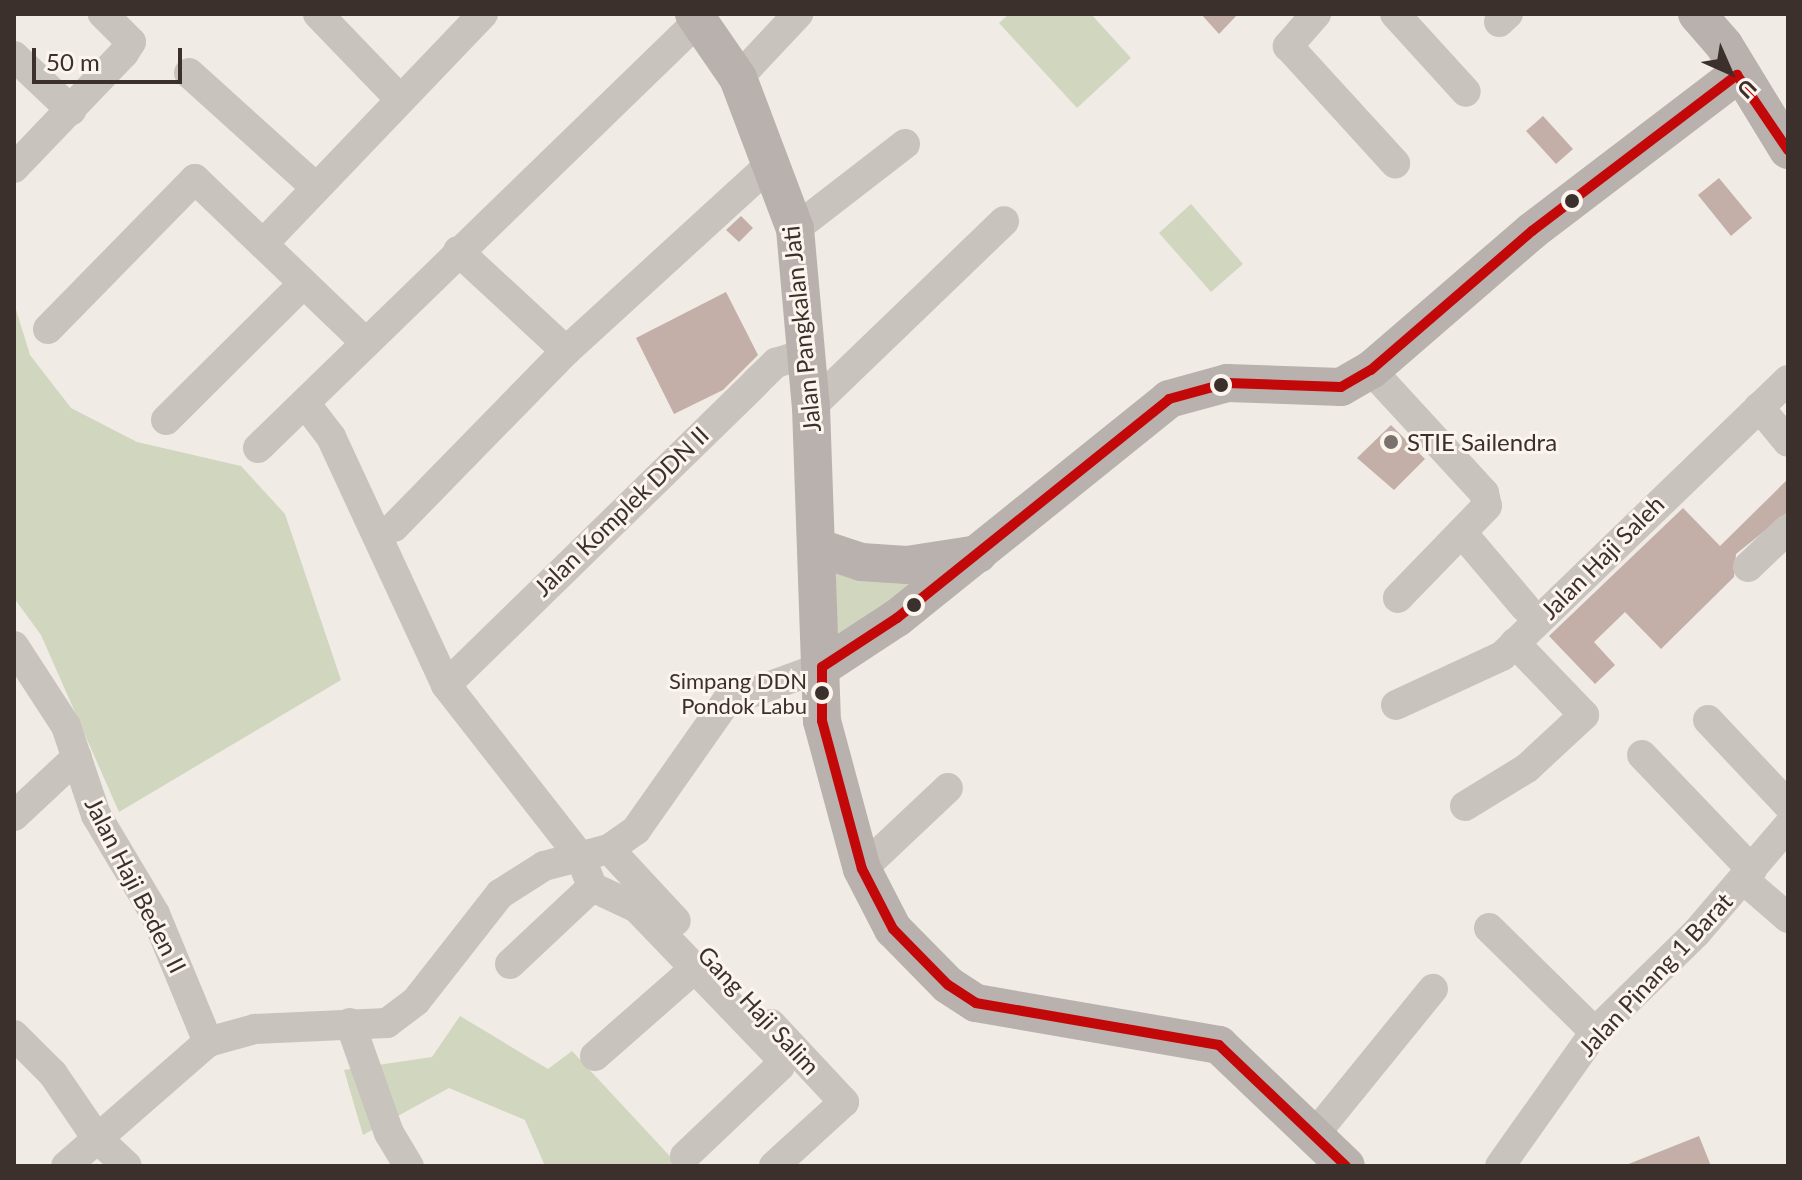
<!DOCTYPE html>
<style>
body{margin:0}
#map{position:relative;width:1802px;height:1180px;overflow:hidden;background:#f0ebe5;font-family:Lato,sans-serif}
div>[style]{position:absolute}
.green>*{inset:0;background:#d1d6bf}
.building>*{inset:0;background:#c3afa7}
.minor>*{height:30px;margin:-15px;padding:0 15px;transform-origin:15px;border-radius:15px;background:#c9c3be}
.major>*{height:38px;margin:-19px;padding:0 19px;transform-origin:19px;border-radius:19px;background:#b8b1ad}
.bus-1>*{height:10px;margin:-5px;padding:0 5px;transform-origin:5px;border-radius:5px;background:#c20809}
.dots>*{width:22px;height:22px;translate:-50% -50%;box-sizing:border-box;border:4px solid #fbf5ee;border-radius:50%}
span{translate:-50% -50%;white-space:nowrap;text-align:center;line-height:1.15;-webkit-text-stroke:6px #fbf5ee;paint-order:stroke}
.bus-label{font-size:22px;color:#3b302b}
.right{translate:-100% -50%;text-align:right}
.street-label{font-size:24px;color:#3b302b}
.poi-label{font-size:24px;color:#3b302b}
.left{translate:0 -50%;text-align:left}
.frame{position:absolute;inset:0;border:16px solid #3b302b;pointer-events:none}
.north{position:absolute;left:1690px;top:32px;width:80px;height:80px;-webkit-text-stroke:6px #fbf5ee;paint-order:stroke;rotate:135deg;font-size:22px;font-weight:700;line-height:32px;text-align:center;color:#3b302b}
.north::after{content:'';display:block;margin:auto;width:28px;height:36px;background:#3b302b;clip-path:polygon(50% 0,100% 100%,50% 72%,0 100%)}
.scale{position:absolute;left:32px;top:48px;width:150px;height:36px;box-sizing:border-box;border:4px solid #3b302b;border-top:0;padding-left:10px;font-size:24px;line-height:28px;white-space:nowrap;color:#3b302b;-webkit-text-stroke:6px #fbf5ee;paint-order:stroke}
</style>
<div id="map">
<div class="green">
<i style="clip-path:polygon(1009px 14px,1091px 14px,1131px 58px,1077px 108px,999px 23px)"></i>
<i style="clip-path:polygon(1191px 204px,1243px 264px,1211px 292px,1159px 233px)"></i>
<i style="clip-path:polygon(14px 303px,30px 355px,71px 408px,137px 442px,241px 466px,285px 514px,341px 680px,119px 812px,41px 635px,14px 598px)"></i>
<i style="clip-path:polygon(830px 564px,938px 572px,833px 646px)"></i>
<i style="clip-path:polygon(460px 1016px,548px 1069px,572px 1051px,679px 1166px,545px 1166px,525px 1120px,449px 1088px,363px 1135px,344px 1070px,432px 1057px)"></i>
</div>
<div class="building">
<i style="clip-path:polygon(1201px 14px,1238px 14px,1219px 34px)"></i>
<i style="clip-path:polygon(1543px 116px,1573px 149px,1556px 164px,1526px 131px)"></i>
<i style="clip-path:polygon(1719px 178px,1752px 218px,1731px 236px,1698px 195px)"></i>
<i style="clip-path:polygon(741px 216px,753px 228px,739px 242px,726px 230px)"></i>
<i style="clip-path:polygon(726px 292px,758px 355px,723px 390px,674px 414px,636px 338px)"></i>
<i style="clip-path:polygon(1391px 425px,1425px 459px,1394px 490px,1357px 458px)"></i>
<i style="clip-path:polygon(1788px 479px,1788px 512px,1736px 554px,1734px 577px,1661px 649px,1625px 612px,1594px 642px,1615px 665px,1595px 684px,1549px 636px,1683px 508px,1720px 546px)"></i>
<i style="clip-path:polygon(1699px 1136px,1711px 1166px,1627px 1166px,1626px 1165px)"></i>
</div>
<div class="minor">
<i style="left:318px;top:14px;width:115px;rotate:46.1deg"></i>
<i style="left:1316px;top:14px;width:43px;rotate:131.2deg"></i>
<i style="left:1288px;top:46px;width:159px;rotate:47.6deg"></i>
<i style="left:1395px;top:14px;width:105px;rotate:47.7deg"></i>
<i style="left:1499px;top:22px;width:12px;rotate:-42deg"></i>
<i style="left:14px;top:56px;width:79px;rotate:43.5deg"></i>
<i style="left:189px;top:73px;width:170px;rotate:42.1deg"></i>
<i style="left:738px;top:78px;width:88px;rotate:-46.8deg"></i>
<i style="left:14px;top:168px;width:159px;rotate:-46.3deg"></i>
<i style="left:124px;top:53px;width:13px;rotate:-58deg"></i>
<i style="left:131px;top:42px;width:40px;rotate:-135deg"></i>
<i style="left:795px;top:229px;width:139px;rotate:-37.7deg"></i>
<i style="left:264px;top:243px;width:317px;rotate:-46.3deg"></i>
<i style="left:458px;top:251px;width:147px;rotate:42.8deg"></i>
<i style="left:48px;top:329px;width:210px;rotate:-45.6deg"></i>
<i style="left:195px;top:179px;width:237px;rotate:43.8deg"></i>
<i style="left:1371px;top:370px;width:167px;rotate:47.4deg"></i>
<i style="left:1484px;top:493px;width:13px;rotate:77deg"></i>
<i style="left:1487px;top:506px;width:128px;rotate:134.1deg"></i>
<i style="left:305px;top:403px;width:43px;rotate:52.6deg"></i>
<i style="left:331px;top:437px;width:273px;rotate:65.1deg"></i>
<i style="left:446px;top:685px;width:219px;rotate:52deg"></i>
<i style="left:581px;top:858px;width:31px;rotate:69deg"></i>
<i style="left:592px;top:887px;width:50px;rotate:25deg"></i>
<i style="left:637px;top:908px;width:204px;rotate:46.2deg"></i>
<i style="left:778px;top:1055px;width:11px;rotate:80deg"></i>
<i style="left:780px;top:1066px;width:131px;rotate:136.5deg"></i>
<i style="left:811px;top:407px;width:268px;rotate:-43.9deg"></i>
<i style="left:1759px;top:407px;width:45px;rotate:50.4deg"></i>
<i style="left:166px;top:420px;width:194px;rotate:-44.8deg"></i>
<i style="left:258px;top:448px;width:615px;rotate:-44.14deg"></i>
<i style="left:394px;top:527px;width:246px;rotate:-45.7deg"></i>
<i style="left:566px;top:351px;width:280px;rotate:-42.4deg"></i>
<i style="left:1463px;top:534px;width:96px;rotate:49.7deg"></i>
<i style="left:1748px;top:567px;width:55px;rotate:-43.5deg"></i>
<i style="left:14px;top:646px;width:95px;rotate:57deg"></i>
<i style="left:66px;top:726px;width:94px;rotate:71.4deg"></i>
<i style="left:96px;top:815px;width:115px;rotate:59.2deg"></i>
<i style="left:155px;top:914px;width:139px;rotate:67.5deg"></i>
<i style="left:446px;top:685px;width:433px;rotate:-44.3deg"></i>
<i style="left:756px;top:382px;width:28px;rotate:-44deg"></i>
<i style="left:776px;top:363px;width:32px;rotate:-18deg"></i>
<i style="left:1396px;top:705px;width:117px;rotate:-24.8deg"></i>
<i style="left:1502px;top:656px;width:397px;rotate:-44deg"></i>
<i style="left:1708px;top:720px;width:117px;rotate:46.7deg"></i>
<i style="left:1642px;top:755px;width:159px;rotate:46.3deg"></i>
<i style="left:1465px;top:806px;width:73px;rotate:-31.5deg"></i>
<i style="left:1527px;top:768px;width:78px;rotate:-42.9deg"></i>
<i style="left:1584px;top:715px;width:100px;rotate:-133.8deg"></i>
<i style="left:14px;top:816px;width:86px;rotate:-43.1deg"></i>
<i style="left:609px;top:849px;width:98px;rotate:47.1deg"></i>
<i style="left:862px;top:869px;width:118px;rotate:-43.3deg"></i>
<i style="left:1744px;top:880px;width:58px;rotate:40.8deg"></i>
<i style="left:1489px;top:928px;width:148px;rotate:44.5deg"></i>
<i style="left:510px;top:964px;width:112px;rotate:-43.2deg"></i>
<i style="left:350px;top:1023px;width:117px;rotate:70.5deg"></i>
<i style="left:389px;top:1133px;width:39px;rotate:59deg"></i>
<i style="left:771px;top:1024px;width:107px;rotate:46.9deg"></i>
<i style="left:844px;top:1102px;width:95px;rotate:137.6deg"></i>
<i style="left:14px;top:1035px;width:55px;rotate:45deg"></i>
<i style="left:53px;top:1074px;width:76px;rotate:55.7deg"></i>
<i style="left:96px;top:1137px;width:42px;rotate:43.1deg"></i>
<i style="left:595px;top:1056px;width:133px;rotate:-41.3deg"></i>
<i style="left:1315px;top:1134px;width:187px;rotate:-50.9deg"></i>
<i style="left:66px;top:1166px;width:189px;rotate:-41.1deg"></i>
<i style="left:208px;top:1042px;width:49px;rotate:-15.5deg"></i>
<i style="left:255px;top:1029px;width:132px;rotate:-2.6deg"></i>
<i style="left:387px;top:1023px;width:36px;rotate:-37deg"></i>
<i style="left:416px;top:1001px;width:136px;rotate:-51.9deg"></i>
<i style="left:500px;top:894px;width:52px;rotate:-32.5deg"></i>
<i style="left:544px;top:866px;width:67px;rotate:-14.7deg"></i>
<i style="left:609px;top:849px;width:33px;rotate:-35deg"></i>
<i style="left:636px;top:830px;width:156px;rotate:-54.9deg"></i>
<i style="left:726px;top:702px;width:102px;rotate:-20deg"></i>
<i style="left:1500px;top:1166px;width:164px;rotate:-54.7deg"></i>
<i style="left:1595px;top:1032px;width:143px;rotate:-44.4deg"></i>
<i style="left:1697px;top:932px;width:140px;rotate:-49.4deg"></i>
</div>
<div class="major">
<i style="left:694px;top:14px;width:78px;rotate:55.5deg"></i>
<i style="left:738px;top:78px;width:161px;rotate:69.3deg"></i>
<i style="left:795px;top:229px;width:179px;rotate:84.9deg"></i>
<i style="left:811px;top:407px;width:314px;rotate:88deg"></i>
<i style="left:822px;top:721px;width:153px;rotate:74.9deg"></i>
<i style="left:862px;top:869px;width:68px;rotate:62.7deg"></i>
<i style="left:893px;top:929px;width:78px;rotate:45.5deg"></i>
<i style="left:948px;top:985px;width:33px;rotate:33deg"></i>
<i style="left:976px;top:1003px;width:247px;rotate:9.8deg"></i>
<i style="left:1219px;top:1045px;width:175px;rotate:43.6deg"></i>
<i style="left:1697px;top:14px;width:41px;rotate:48.9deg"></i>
<i style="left:1724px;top:45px;width:123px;rotate:58.6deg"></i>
<i style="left:816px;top:547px;width:47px;rotate:18.4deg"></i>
<i style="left:861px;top:562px;width:46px;rotate:3.7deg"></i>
<i style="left:907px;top:565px;width:72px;rotate:-8.8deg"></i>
<i style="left:822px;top:667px;width:90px;rotate:-33.2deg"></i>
<i style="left:897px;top:618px;width:349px;rotate:-38.8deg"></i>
<i style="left:1169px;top:399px;width:60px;rotate:-15.4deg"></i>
<i style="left:1227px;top:383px;width:114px;rotate:2deg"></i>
<i style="left:1341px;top:387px;width:34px;rotate:-30deg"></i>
<i style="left:1371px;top:370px;width:213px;rotate:-40.8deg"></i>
<i style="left:1532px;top:231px;width:258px;rotate:-37.3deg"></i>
</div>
<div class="bus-1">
<i style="left:1346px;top:1166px;width:175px;rotate:-136.4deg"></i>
<i style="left:1219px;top:1045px;width:247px;rotate:-170.2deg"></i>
<i style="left:976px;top:1003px;width:33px;rotate:-147deg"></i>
<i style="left:948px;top:985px;width:78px;rotate:-134.5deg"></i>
<i style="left:893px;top:929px;width:68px;rotate:-117.3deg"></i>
<i style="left:862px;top:869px;width:153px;rotate:-105.1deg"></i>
<i style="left:822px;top:721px;width:54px;rotate:-90deg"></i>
<i style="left:822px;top:667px;width:90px;rotate:-33.2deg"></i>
<i style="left:897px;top:618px;width:349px;rotate:-38.8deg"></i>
<i style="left:1169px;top:399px;width:60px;rotate:-15.4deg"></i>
<i style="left:1227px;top:383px;width:114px;rotate:2deg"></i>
<i style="left:1341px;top:387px;width:34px;rotate:-30deg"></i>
<i style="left:1371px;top:370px;width:213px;rotate:-40.8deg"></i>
<i style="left:1532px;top:231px;width:258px;rotate:-37.3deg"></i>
<i style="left:1737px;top:75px;width:91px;rotate:55.8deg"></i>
</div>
<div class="dots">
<i style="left:1572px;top:201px;background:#3b302b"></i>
<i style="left:1221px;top:385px;background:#3b302b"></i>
<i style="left:1391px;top:442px;background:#7a716c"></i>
<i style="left:914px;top:605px;background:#3b302b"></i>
<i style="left:822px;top:693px;background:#3b302b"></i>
</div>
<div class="bus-label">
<span class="right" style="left:807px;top:693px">Simpang DDN<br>Pondok Labu</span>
</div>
<div class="street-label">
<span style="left:801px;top:329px;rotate:-96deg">Jalan Pangkalan Jati</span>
<span style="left:621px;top:511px;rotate:-44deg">Jalan Komplek DDN II</span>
<span style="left:1602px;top:557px;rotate:-45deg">Jalan Haji Saleh</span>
<span style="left:136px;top:885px;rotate:63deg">Jalan Haji Beden II</span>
<span style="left:1655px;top:974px;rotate:-47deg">Jalan Pinang 1 Barat</span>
<span style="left:759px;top:1010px;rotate:47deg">Gang Haji Salim</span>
</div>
<div class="poi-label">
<span class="left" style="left:1407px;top:442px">STIE Sailendra</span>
</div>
<div class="frame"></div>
<div class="north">U</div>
<div class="scale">50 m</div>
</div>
